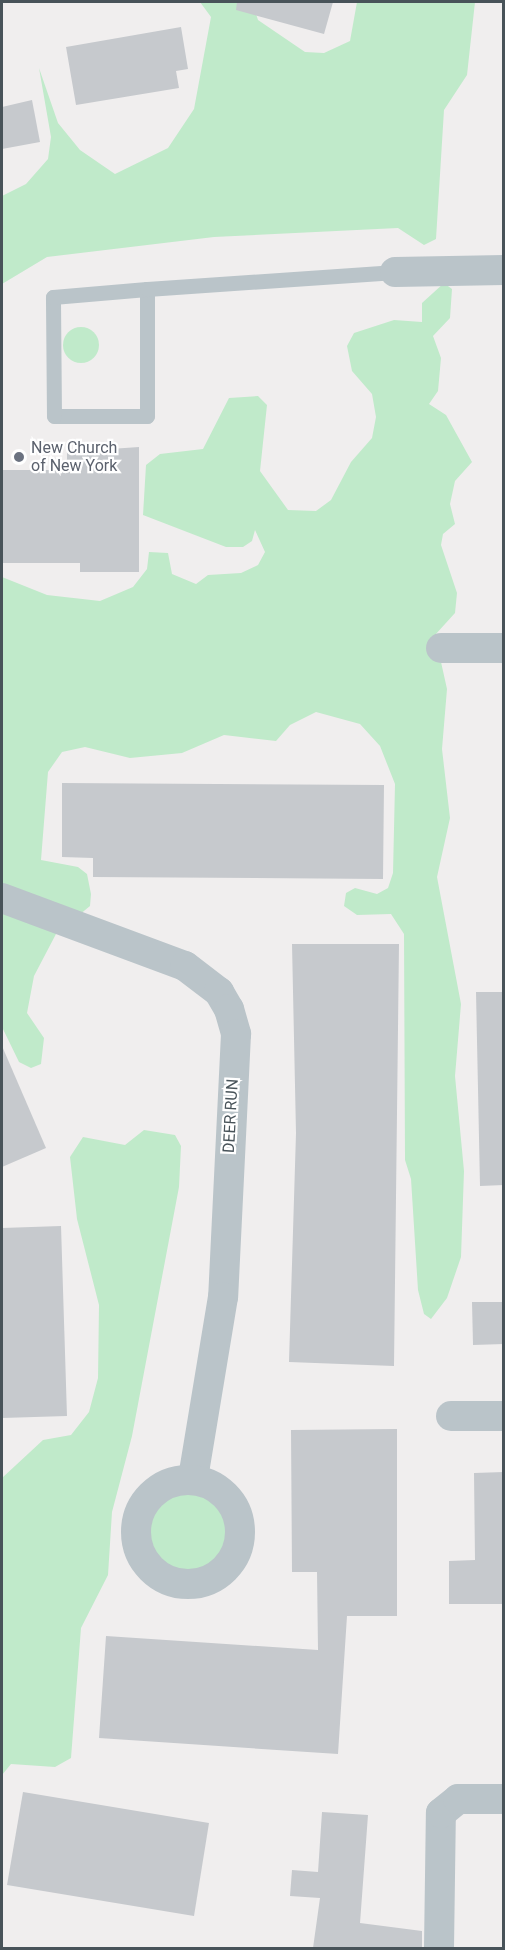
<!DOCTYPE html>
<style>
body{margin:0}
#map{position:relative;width:505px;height:1950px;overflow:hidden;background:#f0eeee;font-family:Roboto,sans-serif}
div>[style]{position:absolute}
.green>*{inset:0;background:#c0eaca}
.round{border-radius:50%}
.building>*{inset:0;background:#c6c9cd}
.service>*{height:15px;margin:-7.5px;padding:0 7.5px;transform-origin:7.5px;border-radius:7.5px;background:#bac4c9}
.minor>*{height:30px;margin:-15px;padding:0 15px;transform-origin:15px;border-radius:15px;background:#bac4c9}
.minor>.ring{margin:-15px;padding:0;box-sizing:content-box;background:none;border:30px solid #bac4c9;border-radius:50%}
.dots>*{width:16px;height:16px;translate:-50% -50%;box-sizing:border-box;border:3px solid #fff;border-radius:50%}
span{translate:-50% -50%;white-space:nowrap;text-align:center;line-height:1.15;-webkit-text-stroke:4.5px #fff;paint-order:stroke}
.worship-label{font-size:16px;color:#5b616d}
.left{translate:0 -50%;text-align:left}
.street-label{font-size:16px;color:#485359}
.frame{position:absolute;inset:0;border:3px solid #485359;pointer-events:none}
</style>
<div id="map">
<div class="green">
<i style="clip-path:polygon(200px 2px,252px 2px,258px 20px,305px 52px,324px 53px,350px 41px,357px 2px,475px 2px,467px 75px,444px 110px,436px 239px,424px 245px,398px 228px,214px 237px,47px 257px,2px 284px,2px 196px,26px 184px,48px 159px,51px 137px,39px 68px,58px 123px,80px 150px,115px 174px,168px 148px,194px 109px,211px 17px)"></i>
<i style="clip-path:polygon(444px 283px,452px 289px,450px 318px,433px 336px,441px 358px,438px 391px,429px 404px,446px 415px,472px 462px,455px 481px,450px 504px,455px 524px,443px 534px,441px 545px,457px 593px,455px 613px,435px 635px,447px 689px,442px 749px,450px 818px,437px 877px,461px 1004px,455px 1076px,464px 1171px,461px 1257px,447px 1298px,431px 1319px,424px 1314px,418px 1290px,411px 1179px,405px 1160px,404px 934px,391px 914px,357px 915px,344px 906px,346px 893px,355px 888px,377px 894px,388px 888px,393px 873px,395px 784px,380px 746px,360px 724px,316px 712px,290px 725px,276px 741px,224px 735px,182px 753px,130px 758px,85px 747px,62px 752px,48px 772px,41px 860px,78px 867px,87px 874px,91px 894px,90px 906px,56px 934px,34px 976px,27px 1013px,44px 1038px,41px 1064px,31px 1068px,19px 1062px,2px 1027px,2px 577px,47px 595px,100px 601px,133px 587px,147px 569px,149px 552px,168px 553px,172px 574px,196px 584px,208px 575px,241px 573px,258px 565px,265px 552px,255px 530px,252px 541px,243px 547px,226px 547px,143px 515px,146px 465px,160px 454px,203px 449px,229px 398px,258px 396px,267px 405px,260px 471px,288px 510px,316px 511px,331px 500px,351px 462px,372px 438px,376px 417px,372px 394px,352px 371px,347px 346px,354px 333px,394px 320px,422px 322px,422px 303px)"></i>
<i class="round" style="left:63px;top:327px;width:36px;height:36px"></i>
<i style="clip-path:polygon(144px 1130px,175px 1135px,181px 1146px,179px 1187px,132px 1436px,112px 1512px,108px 1575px,81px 1628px,71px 1758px,55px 1767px,11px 1764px,2px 1775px,2px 1478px,43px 1440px,71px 1435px,89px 1412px,98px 1378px,99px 1305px,77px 1219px,70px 1157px,83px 1137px,125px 1145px)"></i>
<i class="round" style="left:136px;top:1480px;width:104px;height:104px"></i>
</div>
<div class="building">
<i style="clip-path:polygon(237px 2px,333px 2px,324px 34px,236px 10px)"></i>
<i style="clip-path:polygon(181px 27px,188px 69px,176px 71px,179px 88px,76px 105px,66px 47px)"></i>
<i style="clip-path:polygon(32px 100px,40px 142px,2px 149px,2px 107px)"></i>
<i style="clip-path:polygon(139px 447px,139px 572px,80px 572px,80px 563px,2px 563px,2px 470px,67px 470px,67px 452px)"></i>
<i style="clip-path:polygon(62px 783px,384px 785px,383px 879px,93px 877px,93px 858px,62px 857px)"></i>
<i style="clip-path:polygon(292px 944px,399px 944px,394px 1366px,289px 1362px,296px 1133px)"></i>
<i style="clip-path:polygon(476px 992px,504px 992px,504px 1185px,480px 1186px)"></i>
<i style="clip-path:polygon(2px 1046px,46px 1148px,2px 1167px)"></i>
<i style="clip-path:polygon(61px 1226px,67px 1416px,2px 1418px,2px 1228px)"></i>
<i style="clip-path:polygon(472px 1302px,504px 1302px,504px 1344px,473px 1345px)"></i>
<i style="clip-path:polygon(397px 1429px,397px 1616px,347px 1616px,338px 1754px,99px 1738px,106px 1636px,318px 1650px,317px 1572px,292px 1572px,291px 1430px)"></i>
<i style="clip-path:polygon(504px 1472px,504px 1604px,449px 1604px,449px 1561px,475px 1560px,474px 1473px)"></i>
<i style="clip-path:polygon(23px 1792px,209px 1823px,194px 1916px,7px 1885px)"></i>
<i style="clip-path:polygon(322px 1812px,368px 1815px,360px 1923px,422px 1931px,422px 1948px,313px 1948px,320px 1898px,290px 1896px,292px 1870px,318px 1872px)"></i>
</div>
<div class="service">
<i style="left:147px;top:289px;width:127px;rotate:90deg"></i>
<i style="left:147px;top:416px;width:93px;rotate:180deg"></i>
<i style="left:54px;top:416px;width:119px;rotate:-90.5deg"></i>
<i style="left:53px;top:297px;width:94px;rotate:-4.9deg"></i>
<i style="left:147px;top:289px;width:249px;rotate:-3.9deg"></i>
</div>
<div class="minor">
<i style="left:395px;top:272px;width:109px;rotate:-1.1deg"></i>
<i style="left:441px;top:648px;width:63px"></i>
<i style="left:2px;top:898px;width:195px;rotate:20.4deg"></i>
<i style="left:185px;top:966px;width:43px;rotate:37.4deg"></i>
<i style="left:219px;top:992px;width:20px;rotate:60deg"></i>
<i style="left:229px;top:1009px;width:26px;rotate:74deg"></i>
<i style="left:236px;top:1034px;width:263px;rotate:92.8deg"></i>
<i style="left:223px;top:1297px;width:184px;rotate:99.4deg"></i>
<i style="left:451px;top:1416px;width:53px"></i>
<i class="ring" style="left:136px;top:1480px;width:74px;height:74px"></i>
<i style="left:439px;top:1948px;width:135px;rotate:-89.2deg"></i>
<i style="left:441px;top:1813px;width:22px;rotate:-39deg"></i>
<i style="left:458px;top:1799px;width:46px"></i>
</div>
<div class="dots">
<i style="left:19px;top:457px;background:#6b7280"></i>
</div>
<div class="worship-label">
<span class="left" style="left:31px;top:457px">New Church<br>of New York</span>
</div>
<div class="street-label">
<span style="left:231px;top:1116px;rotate:-87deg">DEER RUN</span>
</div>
<div class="frame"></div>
</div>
